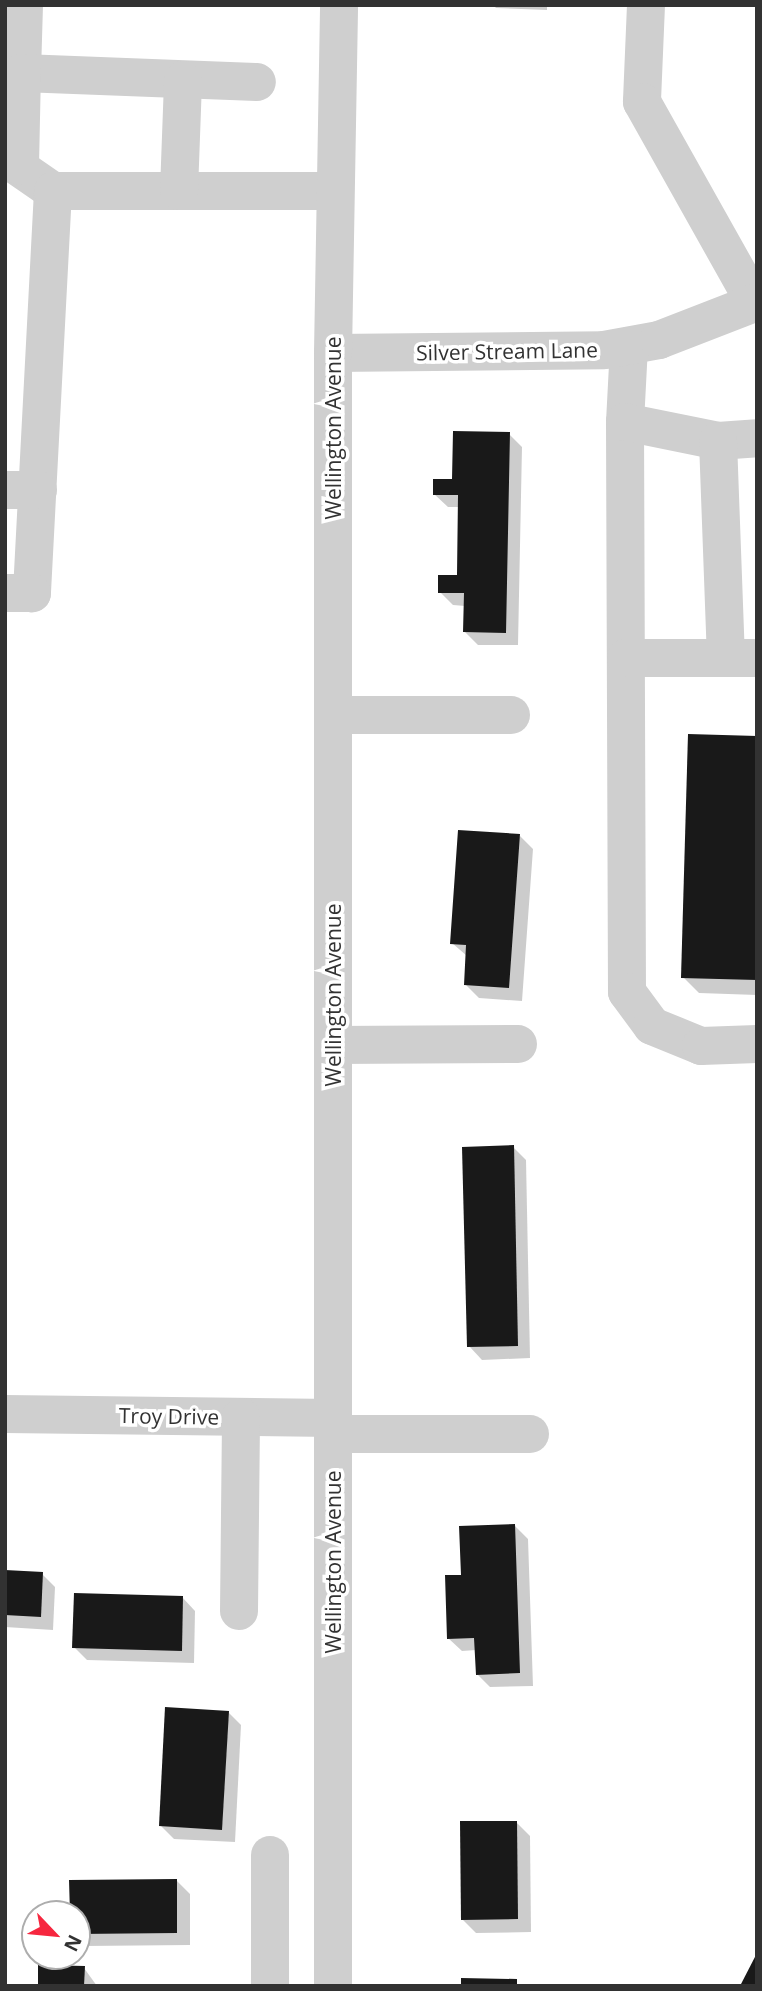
<!DOCTYPE html>
<style>
body{margin:0}
#map{position:relative;width:762px;height:1991px;overflow:hidden;background:#fff;font-family:"Open Sans",sans-serif}
div>[style]{position:absolute}
.shadow>*{inset:0;background:#0003}
.building>*{inset:0;background:#191919}
.minor>*{height:38px;margin:-19px;padding:0 19px;transform-origin:19px;border-radius:19px;background:#cfcfcf}
span{translate:-50% -50%;white-space:nowrap;text-align:center;line-height:1.15;-webkit-text-stroke:7px #fff;paint-order:stroke}
.street-label{font-size:21px;color:#323232}
.frame{position:absolute;inset:0;border:7px solid #323232;pointer-events:none}
.north{position:absolute;left:21px;top:1900px;width:70px;height:70px;box-sizing:border-box;background:#fff;border:2px solid #adadad;border-radius:50%;rotate:116deg;font-size:19px;font-weight:700;line-height:28px;text-align:center;color:#323232}
.north::after{content:'';display:block;margin:auto;width:24px;height:32px;background:#f6273f;clip-path:polygon(50% 0,100% 100%,50% 72%,0 100%)}
</style>
<div id="map">
<div class="shadow">
<i style="clip-path:polygon(493px 5px,547px 5px,547px 10px,496px 8px)"></i>
<i style="clip-path:polygon(509px 434px,522px 447px,518px 645px,478px 645px,465px 632px,465px 606px,453px 605px,440px 592px,458px 576px,460px 507px,448px 507px,434px 494px)"></i>
<i style="clip-path:polygon(757px 737px,757px 995px,699px 993px,683px 977px)"></i>
<i style="clip-path:polygon(520px 836px,533px 849px,522px 1001px,479px 998px,466px 985px,467px 956px,452px 943px)"></i>
<i style="clip-path:polygon(513px 1147px,526px 1160px,530px 1358px,482px 1360px,469px 1346px)"></i>
<i style="clip-path:polygon(515px 1526px,528px 1539px,533px 1686px,490px 1687px,477px 1674px,476px 1650px,462px 1651px,448px 1638px,463px 1576px)"></i>
<i style="clip-path:polygon(5px 1572px,42px 1574px,55px 1587px,53px 1630px,5px 1627px)"></i>
<i style="clip-path:polygon(182px 1597px,195px 1611px,194px 1663px,87px 1660px,74px 1647px)"></i>
<i style="clip-path:polygon(228px 1712px,241px 1725px,235px 1842px,174px 1839px,161px 1826px)"></i>
<i style="clip-path:polygon(517px 1823px,530px 1836px,531px 1932px,476px 1933px,463px 1920px)"></i>
<i style="clip-path:polygon(177px 1881px,190px 1894px,190px 1945px,85px 1946px,77px 1939px,77px 1914px,71px 1914px)"></i>
<i style="clip-path:polygon(84px 1968px,97px 1986px,39px 1986px)"></i>
</div>
<div class="building">
<i style="clip-path:polygon(453px 431px,510px 432px,506px 633px,463px 632px,464px 593px,438px 593px,438px 575px,457px 575px,458px 495px,433px 495px,433px 479px,452px 479px)"></i>
<i style="clip-path:polygon(688px 734px,757px 736px,757px 980px,681px 978px)"></i>
<i style="clip-path:polygon(458px 830px,520px 834px,509px 988px,464px 985px,466px 945px,450px 944px)"></i>
<i style="clip-path:polygon(514px 1145px,518px 1346px,467px 1347px,462px 1147px)"></i>
<i style="clip-path:polygon(515px 1524px,520px 1673px,476px 1675px,474px 1638px,447px 1639px,445px 1575px,461px 1575px,459px 1526px)"></i>
<i style="clip-path:polygon(5px 1570px,43px 1572px,41px 1617px,5px 1615px)"></i>
<i style="clip-path:polygon(74px 1593px,183px 1596px,182px 1651px,72px 1648px)"></i>
<i style="clip-path:polygon(165px 1707px,229px 1711px,222px 1830px,159px 1826px)"></i>
<i style="clip-path:polygon(460px 1821px,517px 1821px,518px 1919px,461px 1920px)"></i>
<i style="clip-path:polygon(177px 1879px,177px 1933px,77px 1934px,77px 1914px,70px 1914px,69px 1880px)"></i>
<i style="clip-path:polygon(757px 1953px,757px 1986px,740px 1986px)"></i>
<i style="clip-path:polygon(38px 1965px,85px 1966px,84px 1986px,38px 1986px)"></i>
<i style="clip-path:polygon(461px 1978px,517px 1979px,517px 1986px,461px 1986px)"></i>
</div>
<div class="minor">
<i style="left:24px;top:5px;width:68px;rotate:91.7deg"></i>
<i style="left:22px;top:73px;width:235px;rotate:2.2deg"></i>
<i style="left:646px;top:5px;width:97px;rotate:92.4deg"></i>
<i style="left:642px;top:102px;width:231px;rotate:60.7deg"></i>
<i style="left:5px;top:158px;width:58px;rotate:34.5deg"></i>
<i style="left:53px;top:191px;width:403px;rotate:93deg"></i>
<i style="left:32px;top:593px;width:27px;rotate:180deg"></i>
<i style="left:20px;top:166px;width:93px;rotate:-88.8deg"></i>
<i style="left:53px;top:191px;width:282px"></i>
<i style="left:179px;top:191px;width:111px;rotate:-87.9deg"></i>
<i style="left:629px;top:346px;width:76px;rotate:93deg"></i>
<i style="left:625px;top:422px;width:570px;rotate:89.8deg"></i>
<i style="left:627px;top:992px;width:42px;rotate:53.7deg"></i>
<i style="left:652px;top:1026px;width:53px;rotate:22.2deg"></i>
<i style="left:701px;top:1046px;width:56px;rotate:-2deg"></i>
<i style="left:333px;top:353px;width:271px;rotate:-0.6deg"></i>
<i style="left:604px;top:350px;width:56px;rotate:-10.3deg"></i>
<i style="left:659px;top:340px;width:105px;rotate:-21.2deg"></i>
<i style="left:625px;top:422px;width:95px;rotate:11.5deg"></i>
<i style="left:718px;top:441px;width:39px;rotate:-4deg"></i>
<i style="left:718px;top:441px;width:217px;rotate:87.9deg"></i>
<i style="left:5px;top:490px;width:33px"></i>
<i style="left:626px;top:658px;width:131px"></i>
<i style="left:333px;top:715px;width:178px"></i>
<i style="left:333px;top:1045px;width:185px;rotate:-0.3deg"></i>
<i style="left:5px;top:1414px;width:328px;rotate:0.7deg"></i>
<i style="left:333px;top:1434px;width:197px"></i>
<i style="left:239px;top:1611px;width:194px;rotate:-89.4deg"></i>
<i style="left:270px;top:1855px;width:131px;rotate:90deg"></i>
<i style="left:333px;top:1986px;width:1633px;rotate:-90deg"></i>
<i style="left:333px;top:353px;width:348px;rotate:-89deg"></i>
</div>
<div class="street-label">
<span style="left:507px;top:351px;rotate:-1deg">Silver Stream Lane</span>
<span style="left:333px;top:428px;rotate:-90deg">Wellington Avenue</span>
<span style="left:333px;top:995px;rotate:-90deg">Wellington Avenue</span>
<span style="left:169px;top:1416px;rotate:1deg">Troy Drive</span>
<span style="left:333px;top:1562px;rotate:-90deg">Wellington Avenue</span>
</div>
<div class="frame"></div>
<div class="north">N</div>
</div>
